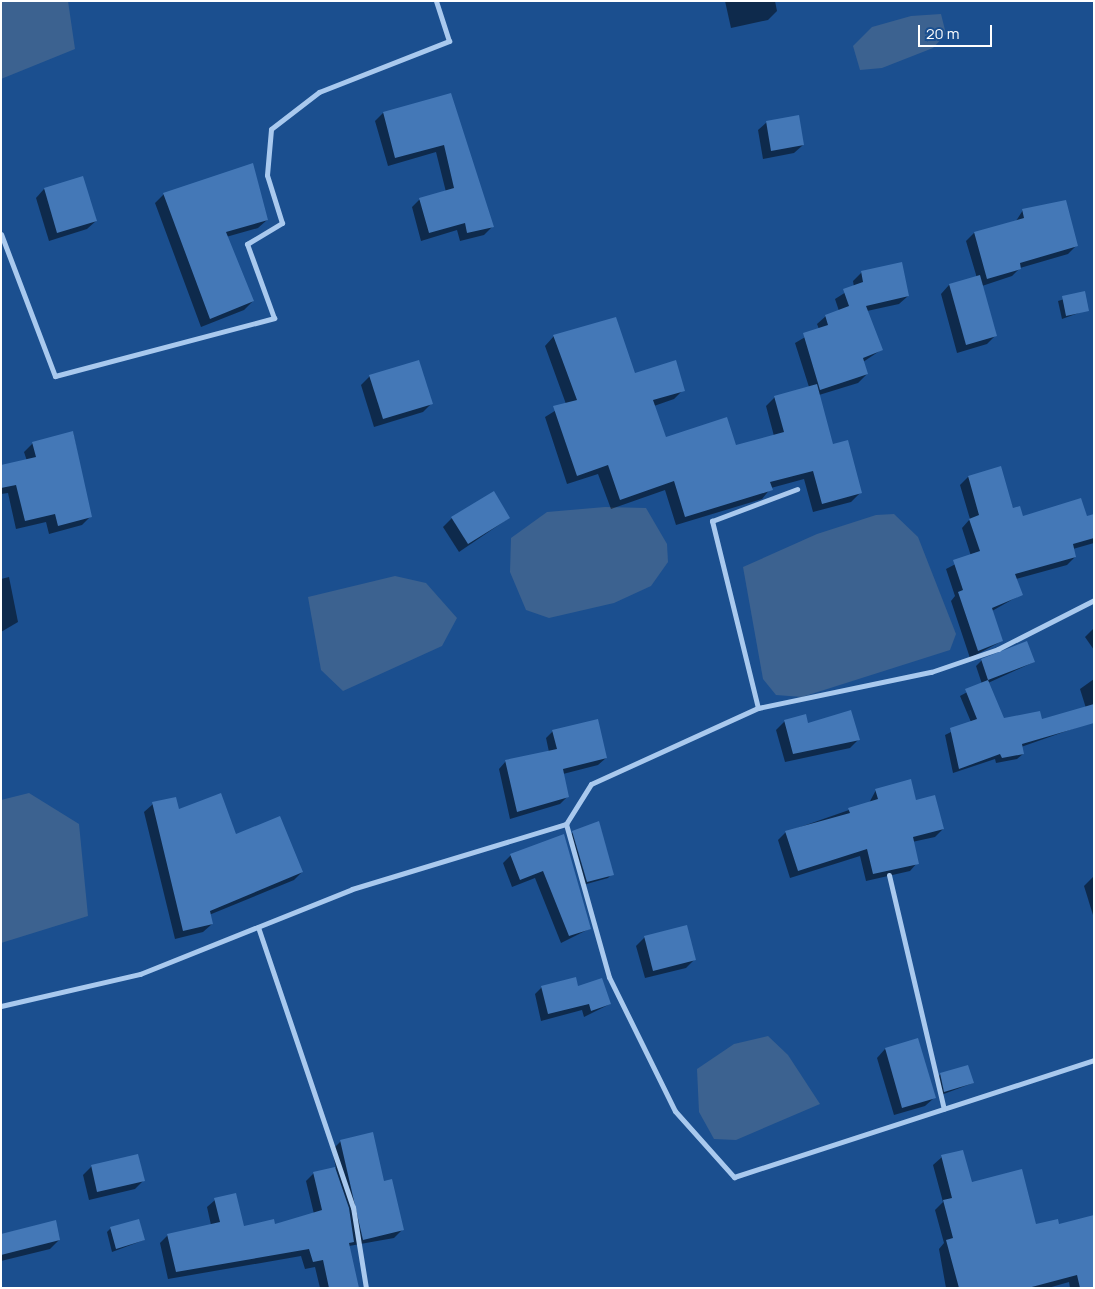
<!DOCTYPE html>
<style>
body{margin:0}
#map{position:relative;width:1095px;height:1289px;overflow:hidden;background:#1b4f8f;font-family:Manrope,sans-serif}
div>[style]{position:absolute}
.water>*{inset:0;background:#3c6290}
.shadow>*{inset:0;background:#0007}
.building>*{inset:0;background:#4478b7}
.minor>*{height:5px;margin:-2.5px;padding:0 2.5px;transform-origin:2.5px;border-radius:2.5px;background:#a9c9ee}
span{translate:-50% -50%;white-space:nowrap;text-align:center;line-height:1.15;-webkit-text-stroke:5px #1b4f8f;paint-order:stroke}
.frame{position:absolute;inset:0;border:2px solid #fff;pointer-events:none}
.scale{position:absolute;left:918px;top:25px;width:74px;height:22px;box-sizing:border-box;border:2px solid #fff;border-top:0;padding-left:6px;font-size:15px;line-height:18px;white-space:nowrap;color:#fff;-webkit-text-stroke:4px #1b4f8f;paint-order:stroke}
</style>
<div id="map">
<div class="water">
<i style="clip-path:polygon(1px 1px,68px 1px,75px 49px,1px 79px)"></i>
<i style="clip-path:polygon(941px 14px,946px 34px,933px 48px,882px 68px,860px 70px,853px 46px,872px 27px,911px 16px)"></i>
<i style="clip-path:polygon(605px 507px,646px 508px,667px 544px,668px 562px,651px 586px,614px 603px,549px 618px,526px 610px,510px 572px,511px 538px,547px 512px)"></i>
<i style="clip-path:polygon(894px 514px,918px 537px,956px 634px,950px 650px,802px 697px,776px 695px,763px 679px,743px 567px,817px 534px,876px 515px)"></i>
<i style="clip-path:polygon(395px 576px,426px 583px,457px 618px,442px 646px,343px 691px,321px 670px,308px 597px)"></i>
<i style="clip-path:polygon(29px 793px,79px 824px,88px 916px,1px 943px,1px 800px)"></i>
<i style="clip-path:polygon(768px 1036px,788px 1055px,820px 1104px,736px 1140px,714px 1139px,699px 1112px,697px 1069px,734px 1044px)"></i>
</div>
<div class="shadow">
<i style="clip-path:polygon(725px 1px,775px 1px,777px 11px,768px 20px,731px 28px)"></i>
<i style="clip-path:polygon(450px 95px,492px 227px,484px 235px,460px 241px,457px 230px,421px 241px,412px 207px,419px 200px,446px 192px,436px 152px,388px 166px,375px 121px,383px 113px)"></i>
<i style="clip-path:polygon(767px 122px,803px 145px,794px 153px,763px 159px,758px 130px)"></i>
<i style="clip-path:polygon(44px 189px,96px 221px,87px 229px,49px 241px,36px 198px)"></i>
<i style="clip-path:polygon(164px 194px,267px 220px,258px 228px,226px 237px,253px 301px,244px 310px,201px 327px,155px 203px)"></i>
<i style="clip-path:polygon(1023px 210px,1076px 246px,1068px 254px,1020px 268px,1012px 276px,982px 286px,995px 336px,987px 344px,957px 353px,941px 294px,949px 285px,977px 278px,966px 241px,974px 233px,1016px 221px)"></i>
<i style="clip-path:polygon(862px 272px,908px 296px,899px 304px,867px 311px,881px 350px,863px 362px,867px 374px,858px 383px,819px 395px,832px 445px,860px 493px,851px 502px,813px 512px,804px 479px,771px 488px,762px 499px,676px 525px,665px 490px,611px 509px,598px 474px,567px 484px,545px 417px,566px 404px,545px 346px,554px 336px,635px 374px,683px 390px,674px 399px,654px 406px,665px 438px,736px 446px,774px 436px,766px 406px,775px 397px,809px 387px,795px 343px,819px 329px,817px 324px,826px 316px,839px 311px,835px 299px,854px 287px,853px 281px)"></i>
<i style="clip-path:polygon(1084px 293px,1087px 310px,1062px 319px,1058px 301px)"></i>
<i style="clip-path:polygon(370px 376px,432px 403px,423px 412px,374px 427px,361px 385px)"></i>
<i style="clip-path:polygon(73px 432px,90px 517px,82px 525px,49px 534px,46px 522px,16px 529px,8px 493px,1px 494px,1px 466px,27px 461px,24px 452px,33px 443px)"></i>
<i style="clip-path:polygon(1000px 468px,1013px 509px,1022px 518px,1094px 516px,1094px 543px,1073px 549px,1075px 557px,1067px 565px,1016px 579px,1022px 594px,992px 611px,1002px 641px,970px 658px,951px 601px,955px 596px,946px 569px,971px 556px,962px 528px,970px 519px,960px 485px,968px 477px)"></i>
<i style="clip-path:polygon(452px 518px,509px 518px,459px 552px,443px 527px)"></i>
<i style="clip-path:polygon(9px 577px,18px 622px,1px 632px,1px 579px)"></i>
<i style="clip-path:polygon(1094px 628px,1094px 650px,1085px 637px)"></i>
<i style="clip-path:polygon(982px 660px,1034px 662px,988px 683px,1003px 720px,1075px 728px,1021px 747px,1023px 754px,1017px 759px,996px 763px,995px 759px,953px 773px,945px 735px,971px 722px,960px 696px,982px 684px,976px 666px)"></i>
<i style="clip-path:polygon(1094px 679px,1094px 720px,1090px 721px,1080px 689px)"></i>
<i style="clip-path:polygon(785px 721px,807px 724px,858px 740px,850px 748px,785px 762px,776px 730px)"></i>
<i style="clip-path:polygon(553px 731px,606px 758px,598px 765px,563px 774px,567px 797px,560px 804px,510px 819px,499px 769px,506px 761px,549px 752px,546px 738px)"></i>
<i style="clip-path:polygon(876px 790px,915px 802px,943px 829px,935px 837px,912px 842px,917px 863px,910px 871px,866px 881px,860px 856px,790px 878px,778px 840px,786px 832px,869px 803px)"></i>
<i style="clip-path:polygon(153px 804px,236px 836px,302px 872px,294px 880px,209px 915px,212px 924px,203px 932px,175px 939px,144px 812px)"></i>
<i style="clip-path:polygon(573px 832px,612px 874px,608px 878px,583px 885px,569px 836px)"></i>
<i style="clip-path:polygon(563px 836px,589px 929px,561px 943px,535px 878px,512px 887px,503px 863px,511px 855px)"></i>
<i style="clip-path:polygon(1094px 876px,1094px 915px,1093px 915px,1084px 886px)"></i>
<i style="clip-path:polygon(645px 937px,695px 959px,686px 968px,645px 978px,636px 946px)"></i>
<i style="clip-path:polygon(542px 987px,578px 987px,610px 1004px,584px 1017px,582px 1010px,541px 1021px,535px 994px)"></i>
<i style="clip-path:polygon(885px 1049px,934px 1098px,925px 1106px,894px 1115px,877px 1058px)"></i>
<i style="clip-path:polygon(941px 1074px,973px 1083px,941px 1095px,937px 1078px)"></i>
<i style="clip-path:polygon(341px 1141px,383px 1182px,402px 1230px,394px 1238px,349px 1246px,358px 1288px,320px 1288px,315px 1267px,305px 1269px,301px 1256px,168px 1279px,160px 1243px,168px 1235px,211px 1225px,207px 1207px,215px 1200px,243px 1228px,274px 1225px,314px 1214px,306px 1181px,314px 1173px,336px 1168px,332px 1150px)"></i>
<i style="clip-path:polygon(942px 1157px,971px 1184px,1035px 1225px,1058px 1226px,1094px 1288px,1070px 1288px,1069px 1282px,1048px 1288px,946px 1288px,939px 1249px,944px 1243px,935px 1210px,943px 1202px,933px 1165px)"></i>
<i style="clip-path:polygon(92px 1166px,143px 1181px,135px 1189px,89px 1200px,83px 1175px)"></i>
<i style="clip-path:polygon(111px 1228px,144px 1240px,112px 1252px,107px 1232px)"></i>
<i style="clip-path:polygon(1px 1235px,59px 1240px,50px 1249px,1px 1261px)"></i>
</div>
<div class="building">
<i style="clip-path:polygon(451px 93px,494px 227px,467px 233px,465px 223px,429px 233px,419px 198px,454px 188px,444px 145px,395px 158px,383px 112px)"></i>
<i style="clip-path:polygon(799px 115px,804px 145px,771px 151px,766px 121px)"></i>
<i style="clip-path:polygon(253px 163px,268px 220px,226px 232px,254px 301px,210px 319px,163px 193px)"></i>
<i style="clip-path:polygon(83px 176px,97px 221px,57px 233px,44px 188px)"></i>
<i style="clip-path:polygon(1066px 200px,1078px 246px,1020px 263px,1021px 269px,987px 279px,974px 232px,1024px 218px,1022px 209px)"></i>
<i style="clip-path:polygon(902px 262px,909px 296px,866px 306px,883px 350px,863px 358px,868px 374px,820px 390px,803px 333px,828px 325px,825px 315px,849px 306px,843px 289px,863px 282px,861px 271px)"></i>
<i style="clip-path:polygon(980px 275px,997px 336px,966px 345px,949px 284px)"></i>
<i style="clip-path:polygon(1085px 291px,1089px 311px,1066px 316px,1062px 296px)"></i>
<i style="clip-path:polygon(616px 317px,635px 373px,676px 360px,685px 391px,653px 400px,666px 437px,727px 417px,736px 445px,784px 432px,774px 396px,817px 384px,833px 444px,848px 440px,862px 493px,822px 504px,813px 471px,770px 482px,773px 490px,685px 517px,674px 481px,620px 500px,608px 465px,577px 476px,553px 406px,577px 400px,553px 335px)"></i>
<i style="clip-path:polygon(419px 360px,433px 404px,383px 419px,369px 375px)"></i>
<i style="clip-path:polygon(73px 431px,92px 517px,58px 526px,55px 514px,25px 521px,16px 485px,1px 488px,1px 465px,36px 457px,32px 442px)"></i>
<i style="clip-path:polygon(1001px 466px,1013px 508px,1020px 506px,1023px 516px,1081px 498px,1087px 516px,1094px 514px,1094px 538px,1073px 544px,1076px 557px,1015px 574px,1023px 595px,992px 608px,1003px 641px,978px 651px,958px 592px,963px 590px,953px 560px,980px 551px,969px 519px,979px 515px,968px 476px)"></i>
<i style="clip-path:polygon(494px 491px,510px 518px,468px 544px,451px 517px)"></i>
<i style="clip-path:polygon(1027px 641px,1035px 662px,988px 680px,1004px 718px,1040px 711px,1042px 719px,1094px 704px,1094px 723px,1022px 744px,1024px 754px,1002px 758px,1000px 754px,959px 769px,950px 728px,977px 719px,965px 689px,988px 680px,981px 659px)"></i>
<i style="clip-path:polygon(851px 710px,860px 740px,793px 754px,784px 720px,806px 714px,808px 723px)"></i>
<i style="clip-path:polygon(598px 719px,607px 758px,563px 769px,569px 797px,517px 812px,505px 760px,557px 749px,552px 730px)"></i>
<i style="clip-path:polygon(911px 779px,916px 800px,935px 795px,944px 829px,913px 837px,919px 864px,873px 874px,867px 849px,798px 871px,785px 831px,850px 813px,848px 808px,878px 799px,875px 789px)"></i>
<i style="clip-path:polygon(221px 793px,236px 834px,280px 816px,303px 872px,210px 911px,213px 924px,183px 931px,152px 802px,176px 797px,179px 809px)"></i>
<i style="clip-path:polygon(599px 821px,614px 875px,587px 882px,572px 831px)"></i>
<i style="clip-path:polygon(564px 834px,591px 929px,569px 936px,543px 871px,520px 880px,510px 854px)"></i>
<i style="clip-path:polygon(687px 925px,696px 960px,653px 971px,644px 936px)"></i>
<i style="clip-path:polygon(576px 977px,578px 986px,602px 978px,611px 1004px,591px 1011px,589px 1004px,548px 1014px,541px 986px)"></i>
<i style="clip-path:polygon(918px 1038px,936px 1098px,902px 1108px,885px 1048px)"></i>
<i style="clip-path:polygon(968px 1065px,974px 1083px,944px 1092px,940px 1073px)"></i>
<i style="clip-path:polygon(373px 1132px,384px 1181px,392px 1179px,404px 1230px,363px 1240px,340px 1140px)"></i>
<i style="clip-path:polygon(963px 1150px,972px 1182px,1022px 1169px,1036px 1224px,1058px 1219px,1059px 1224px,1094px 1215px,1094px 1288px,1080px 1288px,1077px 1275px,1028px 1288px,959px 1288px,946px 1240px,953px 1238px,943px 1200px,952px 1198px,941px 1155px)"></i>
<i style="clip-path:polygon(138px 1154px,145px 1181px,97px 1192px,91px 1165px)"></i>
<i style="clip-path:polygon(335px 1167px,349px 1208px,354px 1242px,349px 1243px,359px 1288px,329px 1288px,323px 1260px,313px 1262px,309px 1249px,176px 1272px,167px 1234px,220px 1222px,214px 1198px,236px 1193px,244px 1226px,274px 1219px,275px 1224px,322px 1210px,313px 1172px)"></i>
<i style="clip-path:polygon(139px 1219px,145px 1240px,116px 1249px,110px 1227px)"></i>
<i style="clip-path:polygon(56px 1220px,60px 1240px,1px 1255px,1px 1234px)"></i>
</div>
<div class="minor">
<i style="left:1px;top:234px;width:152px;rotate:69.2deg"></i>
<i style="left:55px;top:376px;width:227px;rotate:-14.8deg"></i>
<i style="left:274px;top:318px;width:79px;rotate:-110deg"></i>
<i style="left:247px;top:244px;width:41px;rotate:-31deg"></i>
<i style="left:282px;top:223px;width:50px;rotate:-107.4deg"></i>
<i style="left:267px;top:175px;width:46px;rotate:-85deg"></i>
<i style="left:271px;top:129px;width:61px;rotate:-37.6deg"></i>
<i style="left:319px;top:92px;width:140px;rotate:-21.4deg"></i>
<i style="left:449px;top:41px;width:42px;rotate:-108deg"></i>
<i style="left:758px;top:708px;width:177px;rotate:-11.8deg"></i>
<i style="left:931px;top:672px;width:71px;rotate:-18.9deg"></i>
<i style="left:998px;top:649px;width:108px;rotate:-27deg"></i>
<i style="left:566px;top:824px;width:47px;rotate:-58deg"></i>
<i style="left:591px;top:784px;width:183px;rotate:-24.5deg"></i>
<i style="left:758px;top:708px;width:193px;rotate:-103.8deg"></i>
<i style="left:712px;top:521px;width:91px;rotate:-20.6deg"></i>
<i style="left:889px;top:875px;width:240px;rotate:76.8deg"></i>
<i style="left:258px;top:927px;width:296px;rotate:71.3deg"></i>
<i style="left:353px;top:1207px;width:82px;rotate:80.9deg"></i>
<i style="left:1px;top:1006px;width:143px;rotate:-13deg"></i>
<i style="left:140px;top:974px;width:228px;rotate:-21.8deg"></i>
<i style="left:352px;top:889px;width:224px;rotate:-16.9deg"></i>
<i style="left:566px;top:824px;width:159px;rotate:74.3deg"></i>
<i style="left:609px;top:977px;width:149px;rotate:63.8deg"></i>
<i style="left:675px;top:1111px;width:89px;rotate:48.2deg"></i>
<i style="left:734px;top:1177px;width:379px;rotate:-18deg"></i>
</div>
<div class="frame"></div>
<div class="scale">20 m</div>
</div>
